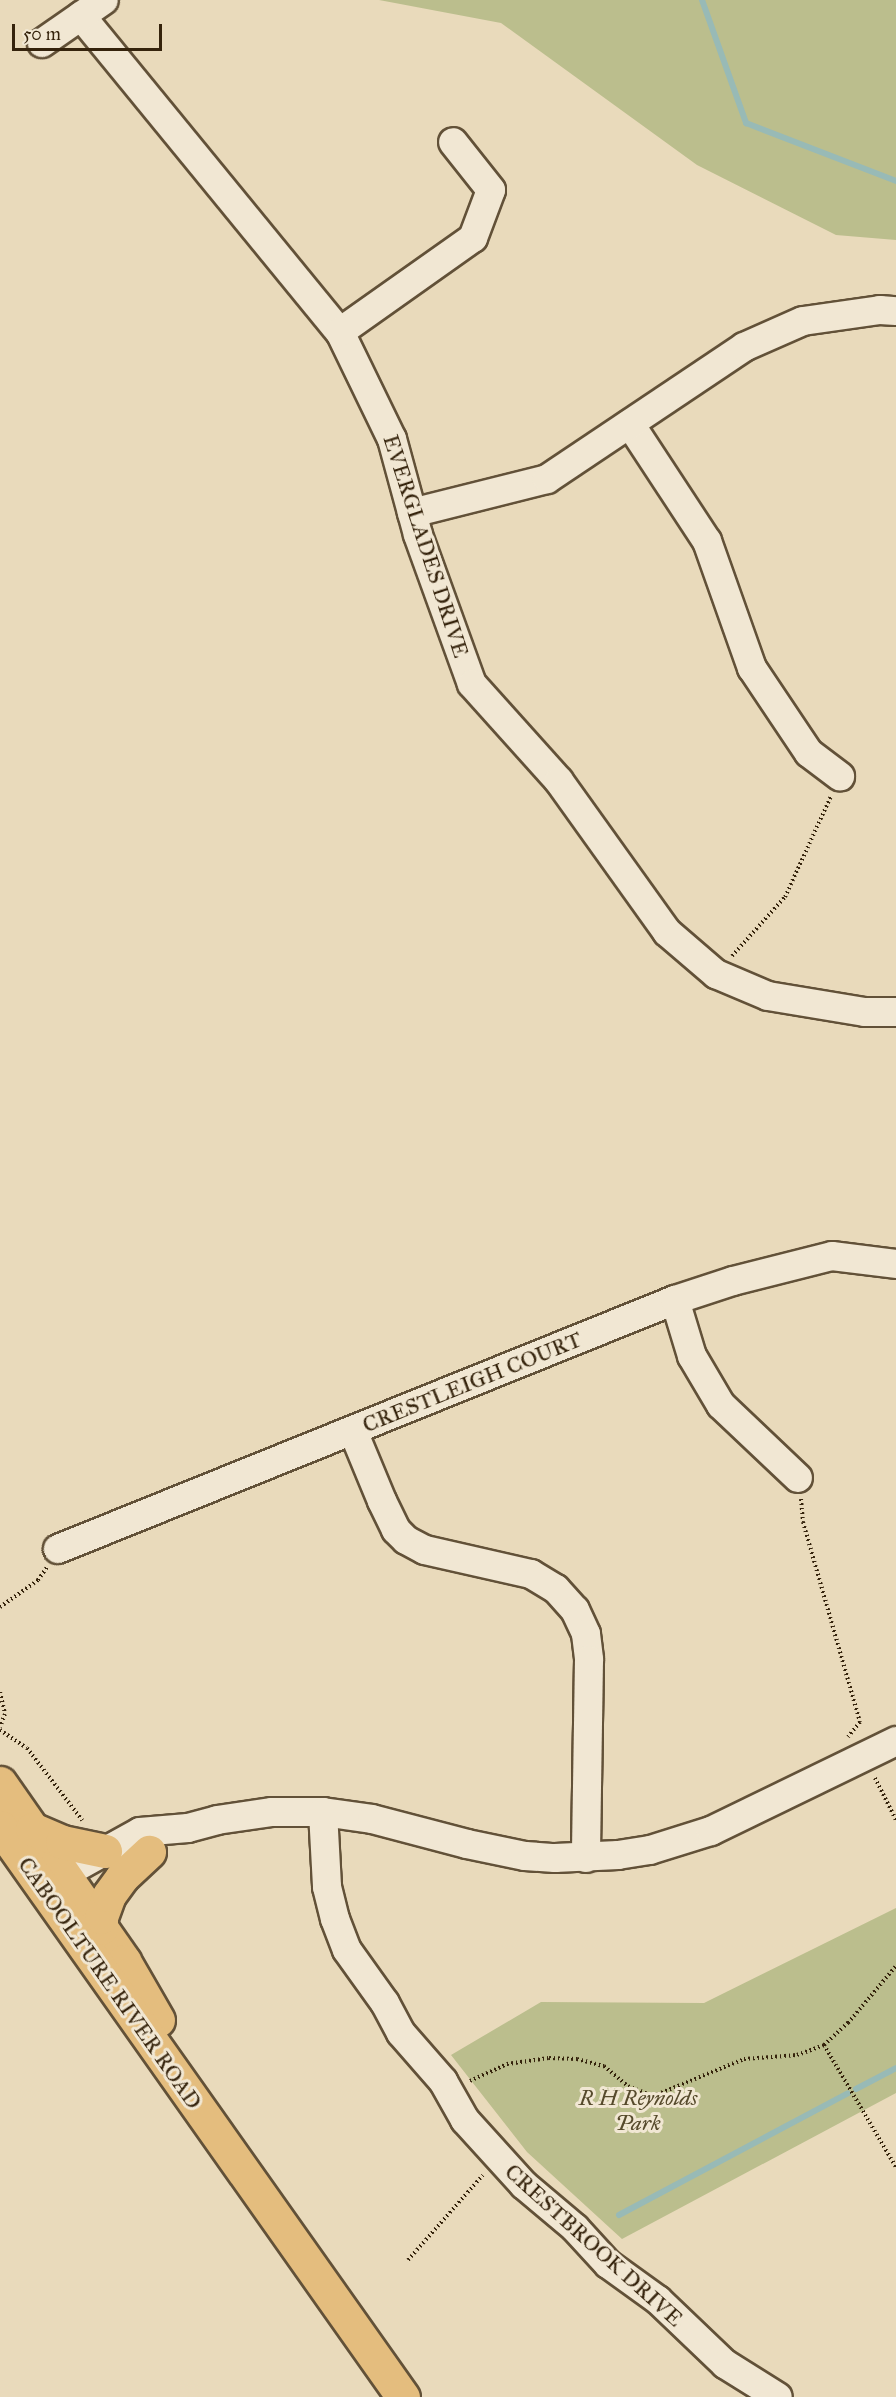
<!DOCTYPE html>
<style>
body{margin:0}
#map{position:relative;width:896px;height:2397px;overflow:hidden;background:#e9dabb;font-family:"IM FELL Great Primer",serif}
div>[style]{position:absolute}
.green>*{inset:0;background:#bbbe8d}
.stream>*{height:6px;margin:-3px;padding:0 3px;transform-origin:3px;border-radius:3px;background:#98bab6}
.path>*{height:4px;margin-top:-2px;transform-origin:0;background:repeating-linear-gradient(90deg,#35230c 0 1.5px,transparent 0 4.5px)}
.roads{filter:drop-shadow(2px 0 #625138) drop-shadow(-2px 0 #625138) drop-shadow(0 2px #625138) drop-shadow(0 -2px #625138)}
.minor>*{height:28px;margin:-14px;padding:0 14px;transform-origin:14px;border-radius:14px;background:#f1e7d3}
.major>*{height:33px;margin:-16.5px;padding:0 16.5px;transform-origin:16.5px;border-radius:16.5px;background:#e4bd7e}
span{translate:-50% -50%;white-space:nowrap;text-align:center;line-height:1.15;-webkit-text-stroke:6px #f1e7d3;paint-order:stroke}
.street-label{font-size:22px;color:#35230c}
.park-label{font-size:22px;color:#564a2c;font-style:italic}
.scale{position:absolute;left:12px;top:24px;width:150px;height:27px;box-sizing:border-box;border:3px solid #35230c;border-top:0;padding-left:8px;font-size:18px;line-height:21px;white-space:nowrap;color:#35230c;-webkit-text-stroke:4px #f1e7d3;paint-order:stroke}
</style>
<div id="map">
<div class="green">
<i style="clip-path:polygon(379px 0,896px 0,896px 240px,836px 235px,697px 165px,501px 23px)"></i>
<i style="clip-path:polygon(896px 1908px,896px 2093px,622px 2239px,527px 2152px,451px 2055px,541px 2002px,704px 2003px)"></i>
</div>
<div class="stream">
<i style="left:702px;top:0;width:131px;rotate:70.3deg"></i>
<i style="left:746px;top:123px;width:161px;rotate:21.1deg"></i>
<i style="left:856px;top:2089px;width:45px;rotate:-27.7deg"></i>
<i style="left:619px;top:2215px;width:259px;rotate:-28deg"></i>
</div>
<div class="path">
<i style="left:732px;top:956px;width:79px;rotate:-48.1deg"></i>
<i style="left:785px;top:897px;width:111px;rotate:-65.5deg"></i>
<i style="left:801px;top:1499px;width:23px;rotate:85deg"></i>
<i style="left:803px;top:1522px;width:208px;rotate:74.1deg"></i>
<i style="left:860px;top:1722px;width:19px;rotate:129deg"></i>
<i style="left:0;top:1607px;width:47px;rotate:-35.4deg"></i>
<i style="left:38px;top:1580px;width:16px;rotate:-55deg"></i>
<i style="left:0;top:1692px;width:23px;rotate:77deg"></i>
<i style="left:5px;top:1714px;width:14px;rotate:111deg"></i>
<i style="left:0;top:1730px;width:32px;rotate:34deg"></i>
<i style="left:27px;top:1748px;width:91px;rotate:52.6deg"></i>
<i style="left:875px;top:1778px;width:47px;rotate:63.4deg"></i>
<i style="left:824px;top:2045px;width:142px;rotate:59.5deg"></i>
<i style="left:470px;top:2081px;width:41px;rotate:-24.7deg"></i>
<i style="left:507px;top:2064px;width:42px;rotate:-8.1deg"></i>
<i style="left:549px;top:2058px;width:28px;rotate:2deg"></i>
<i style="left:577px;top:2059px;width:28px;rotate:15deg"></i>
<i style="left:604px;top:2066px;width:31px;rotate:40deg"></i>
<i style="left:628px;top:2086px;width:27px;rotate:22deg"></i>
<i style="left:653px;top:2096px;width:98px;rotate:-22.1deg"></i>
<i style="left:744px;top:2059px;width:53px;rotate:-4.3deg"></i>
<i style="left:797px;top:2055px;width:29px;rotate:-20deg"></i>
<i style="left:824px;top:2045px;width:33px;rotate:-43deg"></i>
<i style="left:848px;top:2023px;width:75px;rotate:-49.9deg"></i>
<i style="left:408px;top:2260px;width:113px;rotate:-48.6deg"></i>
</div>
<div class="roads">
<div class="minor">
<i style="left:81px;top:16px;width:409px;rotate:50.7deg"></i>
<i style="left:340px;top:332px;width:119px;rotate:64.1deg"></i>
<i style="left:392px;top:439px;width:99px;rotate:74.8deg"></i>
<i style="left:418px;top:535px;width:158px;rotate:70.1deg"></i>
<i style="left:472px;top:684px;width:130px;rotate:48.1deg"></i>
<i style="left:559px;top:781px;width:186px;rotate:54.4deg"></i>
<i style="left:667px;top:932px;width:65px;rotate:40.6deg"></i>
<i style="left:716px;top:974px;width:56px;rotate:22.9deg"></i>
<i style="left:768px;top:996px;width:98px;rotate:9.4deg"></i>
<i style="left:865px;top:1012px;width:31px"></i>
<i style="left:42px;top:43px;width:75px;rotate:-34.7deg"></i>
<i style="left:340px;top:332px;width:163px;rotate:-35.3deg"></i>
<i style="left:473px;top:238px;width:51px;rotate:-69.4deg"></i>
<i style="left:491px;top:190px;width:61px;rotate:-128.4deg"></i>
<i style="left:630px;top:424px;width:140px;rotate:56.7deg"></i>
<i style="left:707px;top:541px;width:135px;rotate:70.5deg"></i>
<i style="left:752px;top:668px;width:102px;rotate:56.2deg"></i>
<i style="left:809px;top:753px;width:39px;rotate:37deg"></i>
<i style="left:412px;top:513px;width:139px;rotate:-14.1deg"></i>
<i style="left:547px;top:479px;width:237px;rotate:-33.8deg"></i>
<i style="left:744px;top:347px;width:64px;rotate:-23.8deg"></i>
<i style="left:803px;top:321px;width:78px;rotate:-8.1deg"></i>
<i style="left:880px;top:310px;width:16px;rotate:4deg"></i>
<i style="left:675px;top:1300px;width:59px;rotate:73.1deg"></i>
<i style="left:692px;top:1356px;width:57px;rotate:59.4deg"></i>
<i style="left:721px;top:1405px;width:106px;rotate:43.5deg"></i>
<i style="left:353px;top:1431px;width:76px;rotate:67.5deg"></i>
<i style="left:382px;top:1501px;width:32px;rotate:64deg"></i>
<i style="left:396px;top:1530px;width:14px;rotate:45deg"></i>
<i style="left:406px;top:1540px;width:21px;rotate:28deg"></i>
<i style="left:425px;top:1550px;width:109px;rotate:12.8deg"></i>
<i style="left:531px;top:1574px;width:29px;rotate:31deg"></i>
<i style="left:556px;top:1589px;width:28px;rotate:48deg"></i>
<i style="left:575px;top:1610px;width:26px;rotate:65deg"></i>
<i style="left:586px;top:1634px;width:26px;rotate:83deg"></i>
<i style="left:589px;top:1660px;width:198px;rotate:90.9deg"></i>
<i style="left:58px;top:1549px;width:665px;rotate:-21.98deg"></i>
<i style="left:675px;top:1300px;width:61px;rotate:-18.1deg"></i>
<i style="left:733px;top:1281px;width:102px;rotate:-14.2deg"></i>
<i style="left:832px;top:1256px;width:64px;rotate:7.1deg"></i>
<i style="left:323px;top:1812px;width:75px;rotate:86.9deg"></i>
<i style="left:327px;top:1887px;width:33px;rotate:76deg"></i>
<i style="left:335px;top:1919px;width:33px;rotate:69deg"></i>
<i style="left:347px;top:1950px;width:65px;rotate:54.4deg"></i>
<i style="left:385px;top:2003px;width:34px;rotate:62deg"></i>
<i style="left:401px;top:2033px;width:64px;rotate:48.8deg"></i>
<i style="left:443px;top:2081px;width:45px;rotate:60.6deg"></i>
<i style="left:465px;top:2120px;width:88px;rotate:47.8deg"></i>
<i style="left:524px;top:2185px;width:67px;rotate:40.1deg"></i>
<i style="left:575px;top:2228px;width:49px;rotate:47.5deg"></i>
<i style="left:608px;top:2264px;width:62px;rotate:35.8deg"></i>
<i style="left:658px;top:2300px;width:93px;rotate:43.7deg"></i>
<i style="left:725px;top:2364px;width:62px;rotate:31.9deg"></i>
<i style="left:46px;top:1884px;width:107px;rotate:-29deg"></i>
<i style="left:140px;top:1832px;width:48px;rotate:-4.8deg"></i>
<i style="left:188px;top:1828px;width:30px;rotate:-15deg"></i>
<i style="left:217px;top:1820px;width:56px;rotate:-8.3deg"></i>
<i style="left:272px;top:1812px;width:51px"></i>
<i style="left:323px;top:1812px;width:49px;rotate:8.1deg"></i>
<i style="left:372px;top:1819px;width:98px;rotate:14.7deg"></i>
<i style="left:467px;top:1844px;width:59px;rotate:11.7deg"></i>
<i style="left:525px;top:1856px;width:30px;rotate:4deg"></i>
<i style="left:555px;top:1858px;width:63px;rotate:-2.7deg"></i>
<i style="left:618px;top:1855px;width:32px;rotate:-9deg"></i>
<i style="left:650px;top:1850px;width:64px;rotate:-17.3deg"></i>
<i style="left:711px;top:1831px;width:206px;rotate:-25.9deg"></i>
</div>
<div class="major">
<i style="left:0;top:1783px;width:217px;rotate:55.1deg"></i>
<i style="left:124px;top:1961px;width:68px;rotate:60deg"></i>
<i style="left:0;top:1827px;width:698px;rotate:54.74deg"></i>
<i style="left:32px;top:1829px;width:33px;rotate:23deg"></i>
<i style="left:62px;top:1842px;width:44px;rotate:11.8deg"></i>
<i style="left:101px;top:1928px;width:11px;rotate:-90deg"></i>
<i style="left:101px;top:1917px;width:23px;rotate:-70deg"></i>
<i style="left:109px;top:1895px;width:22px;rotate:-54deg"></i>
<i style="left:122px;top:1877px;width:37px;rotate:-43deg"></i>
</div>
</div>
<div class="street-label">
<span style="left:426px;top:546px;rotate:72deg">EVERGLADES DRIVE</span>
<span style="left:472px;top:1382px;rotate:-22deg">CRESTLEIGH COURT</span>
<span style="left:110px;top:1983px;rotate:55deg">CABOOLTURE RIVER ROAD</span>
<span style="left:594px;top:2245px;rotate:42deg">CRESTBROOK DRIVE</span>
</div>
<div class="park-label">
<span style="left:638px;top:2110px">R H Reynolds<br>Park</span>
</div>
<div class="scale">50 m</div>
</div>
